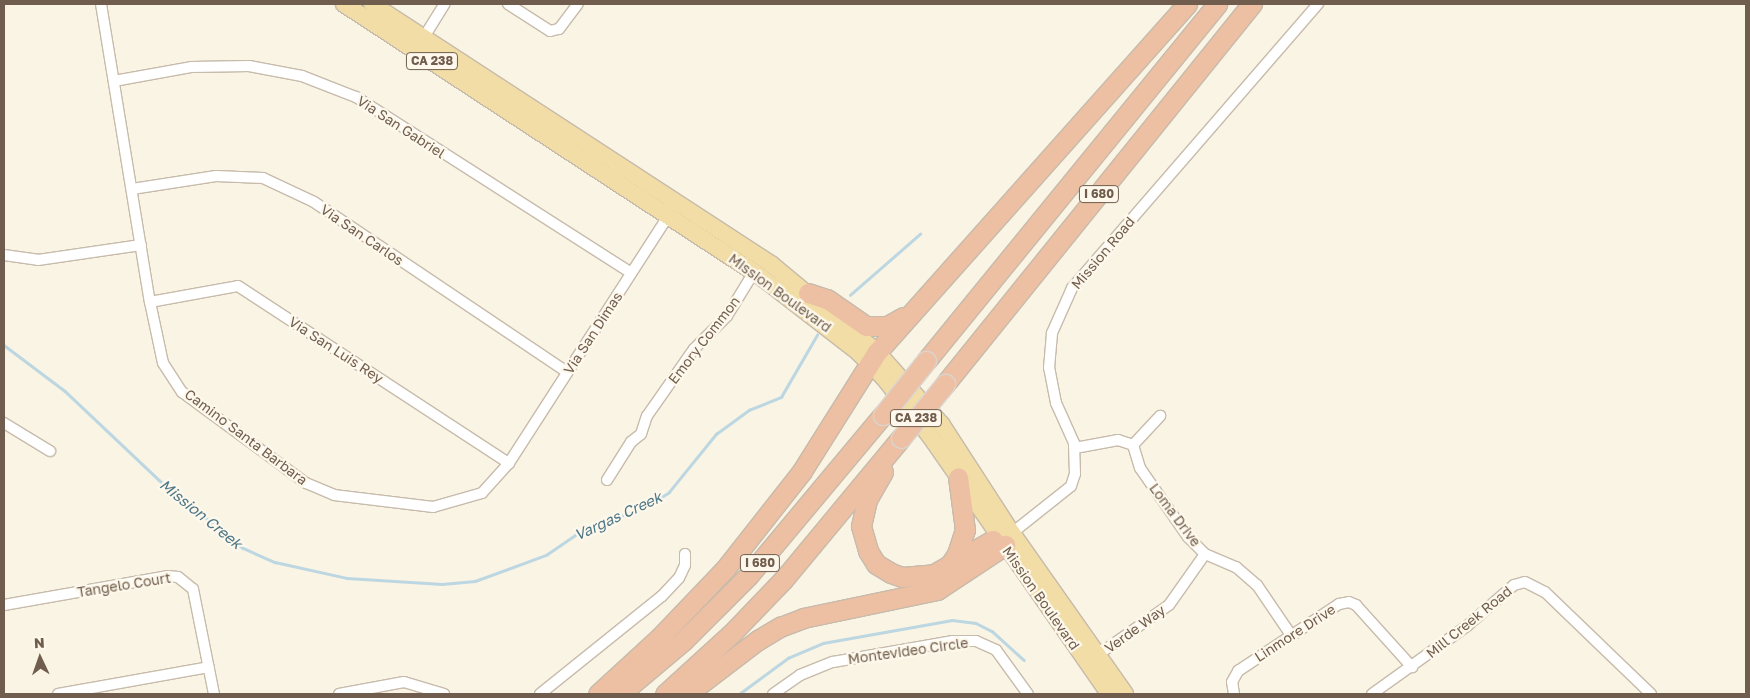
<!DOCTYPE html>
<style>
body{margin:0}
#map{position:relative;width:1750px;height:698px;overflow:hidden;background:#faf4e5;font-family:"Golos Text",sans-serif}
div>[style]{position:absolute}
.stream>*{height:2.5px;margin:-1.25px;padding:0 1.25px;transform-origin:1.25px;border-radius:1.25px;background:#bcd7e1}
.roads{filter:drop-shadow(1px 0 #c7bbab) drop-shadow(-1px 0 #c7bbab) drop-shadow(0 1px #c7bbab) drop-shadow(0 -1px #c7bbab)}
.street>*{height:10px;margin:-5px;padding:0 5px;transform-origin:5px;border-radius:5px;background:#fff}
.primary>*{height:16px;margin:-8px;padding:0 8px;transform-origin:8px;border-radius:8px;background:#f1dda5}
.highway>*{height:19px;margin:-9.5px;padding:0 9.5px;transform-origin:9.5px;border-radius:9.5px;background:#edbfa3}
.bridges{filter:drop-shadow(1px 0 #dad5d1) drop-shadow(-1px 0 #dad5d1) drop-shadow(0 1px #dad5d1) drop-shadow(0 -1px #dad5d1)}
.highway-bridge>*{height:19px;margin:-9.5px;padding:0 9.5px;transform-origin:9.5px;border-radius:9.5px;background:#edbfa3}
span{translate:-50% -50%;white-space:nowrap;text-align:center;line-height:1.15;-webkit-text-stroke:4.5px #fdf8eb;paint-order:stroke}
.shield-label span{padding:1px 4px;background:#fdf8eb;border:1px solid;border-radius:4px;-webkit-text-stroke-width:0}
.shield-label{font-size:12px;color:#705d4d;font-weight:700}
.street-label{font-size:14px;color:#705d4d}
.water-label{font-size:15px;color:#4d7787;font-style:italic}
.frame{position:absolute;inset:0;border:5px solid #705d4d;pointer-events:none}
.north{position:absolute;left:15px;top:633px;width:50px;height:50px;-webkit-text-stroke:4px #fdf8eb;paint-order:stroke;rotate:357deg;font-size:14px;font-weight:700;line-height:20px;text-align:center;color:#705d4d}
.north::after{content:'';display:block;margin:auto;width:18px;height:22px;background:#705d4d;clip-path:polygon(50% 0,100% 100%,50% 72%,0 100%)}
</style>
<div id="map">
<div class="stream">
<i style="left:850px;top:295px;width:93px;rotate:-41.1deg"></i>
<i style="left:4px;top:345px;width:76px;rotate:37deg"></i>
<i style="left:65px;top:391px;width:129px;rotate:43.4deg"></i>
<i style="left:159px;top:480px;width:108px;rotate:39deg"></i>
<i style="left:243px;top:548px;width:35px;rotate:24deg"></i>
<i style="left:275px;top:562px;width:74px;rotate:12.5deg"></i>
<i style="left:347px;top:578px;width:95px;rotate:3.6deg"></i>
<i style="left:442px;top:584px;width:33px;rotate:-5deg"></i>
<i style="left:475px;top:581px;width:76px;rotate:-20.1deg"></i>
<i style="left:546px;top:555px;width:42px;rotate:-34.4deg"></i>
<i style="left:581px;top:531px;width:71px;rotate:-20.7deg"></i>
<i style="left:647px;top:506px;width:26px;rotate:-32deg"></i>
<i style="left:669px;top:492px;width:75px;rotate:-51deg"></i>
<i style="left:716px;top:434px;width:41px;rotate:-36deg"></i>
<i style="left:749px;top:410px;width:35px;rotate:-22deg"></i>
<i style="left:781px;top:397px;width:72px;rotate:-59.9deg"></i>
<i style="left:739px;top:694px;width:61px;rotate:-36.3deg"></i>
<i style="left:788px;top:658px;width:38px;rotate:-23deg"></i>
<i style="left:823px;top:643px;width:131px;rotate:-10.1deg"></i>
<i style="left:952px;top:620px;width:24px;rotate:7deg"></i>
<i style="left:976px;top:623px;width:18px;rotate:27deg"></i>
<i style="left:992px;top:631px;width:43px;rotate:42.2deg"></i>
</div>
<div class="roads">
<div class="street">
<i style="left:101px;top:4px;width:302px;rotate:80.7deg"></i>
<i style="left:150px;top:302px;width:62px;rotate:78deg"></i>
<i style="left:163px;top:363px;width:35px;rotate:57deg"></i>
<i style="left:182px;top:392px;width:154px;rotate:36.3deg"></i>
<i style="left:306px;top:483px;width:30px;rotate:23deg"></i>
<i style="left:334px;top:495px;width:100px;rotate:6.9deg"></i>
<i style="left:433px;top:507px;width:51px;rotate:-15.9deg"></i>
<i style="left:482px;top:493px;width:40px;rotate:-48deg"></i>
<i style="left:509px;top:463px;width:297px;rotate:-57.2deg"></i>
<i style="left:508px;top:4px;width:50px;rotate:32.7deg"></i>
<i style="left:550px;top:31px;width:9px;rotate:-13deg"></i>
<i style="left:559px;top:29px;width:31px;rotate:-53deg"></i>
<i style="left:424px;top:37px;width:39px;rotate:-58deg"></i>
<i style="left:114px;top:81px;width:78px;rotate:-10.3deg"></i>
<i style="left:191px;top:67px;width:58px;rotate:-1deg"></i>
<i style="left:249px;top:66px;width:54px;rotate:10.7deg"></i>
<i style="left:302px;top:76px;width:58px;rotate:21.3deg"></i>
<i style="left:356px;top:97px;width:326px;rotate:32.6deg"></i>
<i style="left:132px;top:189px;width:85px;rotate:-8.8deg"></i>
<i style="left:216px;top:176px;width:47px;rotate:2.4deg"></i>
<i style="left:263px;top:178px;width:56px;rotate:25.2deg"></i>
<i style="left:314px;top:202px;width:305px;rotate:33.9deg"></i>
<i style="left:4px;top:255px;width:34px;rotate:8deg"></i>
<i style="left:38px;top:260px;width:104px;rotate:-8.3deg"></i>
<i style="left:150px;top:302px;width:89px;rotate:-10.3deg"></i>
<i style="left:238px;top:286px;width:324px;rotate:33.2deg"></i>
<i style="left:4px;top:423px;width:54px;rotate:31.3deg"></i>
<i style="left:1133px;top:445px;width:40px;rotate:-47deg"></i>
<i style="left:1075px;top:448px;width:44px;rotate:-10.5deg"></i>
<i style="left:1118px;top:440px;width:16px;rotate:18deg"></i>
<i style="left:1133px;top:445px;width:24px;rotate:73deg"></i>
<i style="left:1140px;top:468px;width:84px;rotate:55.2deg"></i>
<i style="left:1188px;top:537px;width:24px;rotate:45deg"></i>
<i style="left:1205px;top:554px;width:34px;rotate:23deg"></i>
<i style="left:1236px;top:567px;width:28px;rotate:41deg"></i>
<i style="left:1257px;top:585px;width:60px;rotate:55.8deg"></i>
<i style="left:607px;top:480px;width:45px;rotate:-57.7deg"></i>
<i style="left:631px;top:442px;width:13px;rotate:-39deg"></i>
<i style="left:641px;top:434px;width:19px;rotate:-72deg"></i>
<i style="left:647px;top:416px;width:82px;rotate:-55deg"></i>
<i style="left:694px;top:349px;width:47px;rotate:-45deg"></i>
<i style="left:727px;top:316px;width:52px;rotate:-58.5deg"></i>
<i style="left:1012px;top:533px;width:75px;rotate:-38.5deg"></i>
<i style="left:1071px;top:486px;width:13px;rotate:-72deg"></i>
<i style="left:1075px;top:474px;width:31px;rotate:-92deg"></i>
<i style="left:1074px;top:443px;width:44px;rotate:-114.2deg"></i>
<i style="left:1056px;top:403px;width:36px;rotate:-101deg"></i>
<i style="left:1049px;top:368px;width:35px;rotate:-85deg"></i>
<i style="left:1052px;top:333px;width:49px;rotate:-66deg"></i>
<i style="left:1072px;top:288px;width:376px;rotate:-49.1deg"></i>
<i style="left:4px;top:605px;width:167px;rotate:-10deg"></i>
<i style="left:168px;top:576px;width:10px;rotate:6deg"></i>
<i style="left:178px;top:577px;width:19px;rotate:39deg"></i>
<i style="left:193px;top:589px;width:107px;rotate:78.7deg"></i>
<i style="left:1099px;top:654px;width:85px;rotate:-35deg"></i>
<i style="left:1169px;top:605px;width:62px;rotate:-54.8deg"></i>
<i style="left:58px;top:694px;width:153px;rotate:-10.1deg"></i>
<i style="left:339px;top:694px;width:66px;rotate:-10.5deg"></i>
<i style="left:404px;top:682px;width:42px;rotate:16.7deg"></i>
<i style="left:540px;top:694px;width:156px;rotate:-38.8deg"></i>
<i style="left:662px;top:596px;width:25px;rotate:-47deg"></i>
<i style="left:679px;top:578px;width:14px;rotate:-65deg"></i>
<i style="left:685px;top:565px;width:11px;rotate:-90deg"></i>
<i style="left:773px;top:694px;width:33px;rotate:-35deg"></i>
<i style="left:800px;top:675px;width:35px;rotate:-22deg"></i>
<i style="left:833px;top:662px;width:122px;rotate:-9.9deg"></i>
<i style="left:953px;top:641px;width:23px"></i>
<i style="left:976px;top:641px;width:22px;rotate:24deg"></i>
<i style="left:996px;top:650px;width:54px;rotate:54deg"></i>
<i style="left:1234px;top:694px;width:12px;rotate:-99deg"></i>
<i style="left:1232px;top:682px;width:13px;rotate:-61deg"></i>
<i style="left:1238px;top:671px;width:121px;rotate:-33.6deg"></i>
<i style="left:1339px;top:604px;width:10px;rotate:-11deg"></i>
<i style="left:1349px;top:602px;width:8px;rotate:23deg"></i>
<i style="left:1356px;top:605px;width:84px;rotate:47.9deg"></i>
<i style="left:1372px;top:694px;width:117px;rotate:-35.6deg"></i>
<i style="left:1467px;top:626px;width:62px;rotate:-41.1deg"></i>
<i style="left:1514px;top:585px;width:11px;rotate:-15deg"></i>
<i style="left:1525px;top:582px;width:22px;rotate:27deg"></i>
<i style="left:1545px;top:592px;width:147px;rotate:43.9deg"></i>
</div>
<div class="primary">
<i style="left:344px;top:4px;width:498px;rotate:33.2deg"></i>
<i style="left:761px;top:277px;width:123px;rotate:37.7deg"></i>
<i style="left:858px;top:352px;width:37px;rotate:45deg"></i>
<i style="left:884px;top:378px;width:74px;rotate:51.6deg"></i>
<i style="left:930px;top:436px;width:314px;rotate:55.2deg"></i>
<i style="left:372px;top:4px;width:476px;rotate:33.1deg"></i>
<i style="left:771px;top:264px;width:138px;rotate:39.7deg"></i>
<i style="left:877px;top:352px;width:98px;rotate:48.3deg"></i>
<i style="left:942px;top:425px;width:129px;rotate:57.1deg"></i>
<i style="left:1012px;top:533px;width:197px;rotate:54.9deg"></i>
</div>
<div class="highway">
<i style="left:808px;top:293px;width:20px;rotate:18deg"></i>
<i style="left:827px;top:299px;width:47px;rotate:34.7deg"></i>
<i style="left:866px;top:326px;width:21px"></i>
<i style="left:887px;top:326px;width:18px;rotate:-29deg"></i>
<i style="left:926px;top:361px;width:461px;rotate:-50.8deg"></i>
<i style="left:945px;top:384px;width:489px;rotate:-51.1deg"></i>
<i style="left:883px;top:472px;width:32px;rotate:120deg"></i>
<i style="left:867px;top:500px;width:27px;rotate:103deg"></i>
<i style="left:861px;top:526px;width:26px;rotate:74deg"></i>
<i style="left:868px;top:551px;width:15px;rotate:58deg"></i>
<i style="left:876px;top:564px;width:17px;rotate:31deg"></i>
<i style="left:891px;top:573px;width:12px;rotate:20deg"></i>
<i style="left:902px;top:577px;width:32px;rotate:-5deg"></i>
<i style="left:934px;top:574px;width:68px;rotate:-30deg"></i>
<i style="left:949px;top:566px;width:14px;rotate:-56deg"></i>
<i style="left:957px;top:554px;width:25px;rotate:-72deg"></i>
<i style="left:965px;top:530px;width:53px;rotate:-97.5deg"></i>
<i style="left:598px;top:694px;width:84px;rotate:-42.6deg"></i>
<i style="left:660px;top:637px;width:94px;rotate:-46.3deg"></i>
<i style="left:725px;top:569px;width:125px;rotate:-51.8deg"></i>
<i style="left:802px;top:471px;width:141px;rotate:-57.8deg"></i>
<i style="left:877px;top:352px;width:466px;rotate:-48.3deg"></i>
<i style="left:620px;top:694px;width:82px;rotate:-40.1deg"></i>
<i style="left:683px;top:641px;width:93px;rotate:-45deg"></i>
<i style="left:749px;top:575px;width:209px;rotate:-50.1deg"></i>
<i style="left:665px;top:694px;width:89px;rotate:-42.3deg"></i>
<i style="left:731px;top:634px;width:75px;rotate:-46.1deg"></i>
<i style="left:783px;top:580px;width:185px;rotate:-50.3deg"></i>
<i style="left:687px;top:694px;width:89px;rotate:-37.3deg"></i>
<i style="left:758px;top:640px;width:26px;rotate:-31deg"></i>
<i style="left:780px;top:627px;width:25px;rotate:-21deg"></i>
<i style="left:803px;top:618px;width:137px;rotate:-11.8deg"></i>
<i style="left:937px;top:590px;width:82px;rotate:-33.5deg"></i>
</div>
</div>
<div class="bridges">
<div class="highway-bridge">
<i style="left:883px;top:415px;width:69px;rotate:-51.5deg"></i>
<i style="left:901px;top:438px;width:70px;rotate:-50.8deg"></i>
</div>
</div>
<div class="shield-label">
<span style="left:432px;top:61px">CA 238</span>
<span style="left:1099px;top:194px">I 680</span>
<span style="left:916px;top:418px">CA 238</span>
<span style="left:760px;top:563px">I 680</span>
</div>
<div class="street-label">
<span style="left:401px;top:127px;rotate:33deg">Via San Gabriel</span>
<span style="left:362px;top:235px;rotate:34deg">Via San Carlos</span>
<span style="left:1103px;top:253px;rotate:-50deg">Mission Road</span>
<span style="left:780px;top:293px;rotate:36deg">Mission Boulevard</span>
<span style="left:593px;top:333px;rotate:-57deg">Via San Dimas</span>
<span style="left:704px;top:340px;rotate:-52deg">Emory Common</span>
<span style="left:336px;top:350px;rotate:33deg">Via San Luis Rey</span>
<span style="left:246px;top:437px;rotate:37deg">Camino Santa Barbara</span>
<span style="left:1175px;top:515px;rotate:53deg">Loma Drive</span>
<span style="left:124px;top:585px;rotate:-9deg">Tangelo Court</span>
<span style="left:1041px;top:598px;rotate:55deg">Mission Boulevard</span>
<span style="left:1469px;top:622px;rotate:-39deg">Mill Creek Road</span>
<span style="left:1135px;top:629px;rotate:-36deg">Verde Way</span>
<span style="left:1295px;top:633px;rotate:-33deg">Linmore Drive</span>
<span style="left:908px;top:651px;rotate:-8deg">Montevideo Circle</span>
</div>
<div class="water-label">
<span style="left:201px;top:514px;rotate:39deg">Mission Creek</span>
<span style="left:618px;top:516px;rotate:-25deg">Vargas Creek</span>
</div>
<div class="frame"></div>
<div class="north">N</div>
</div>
